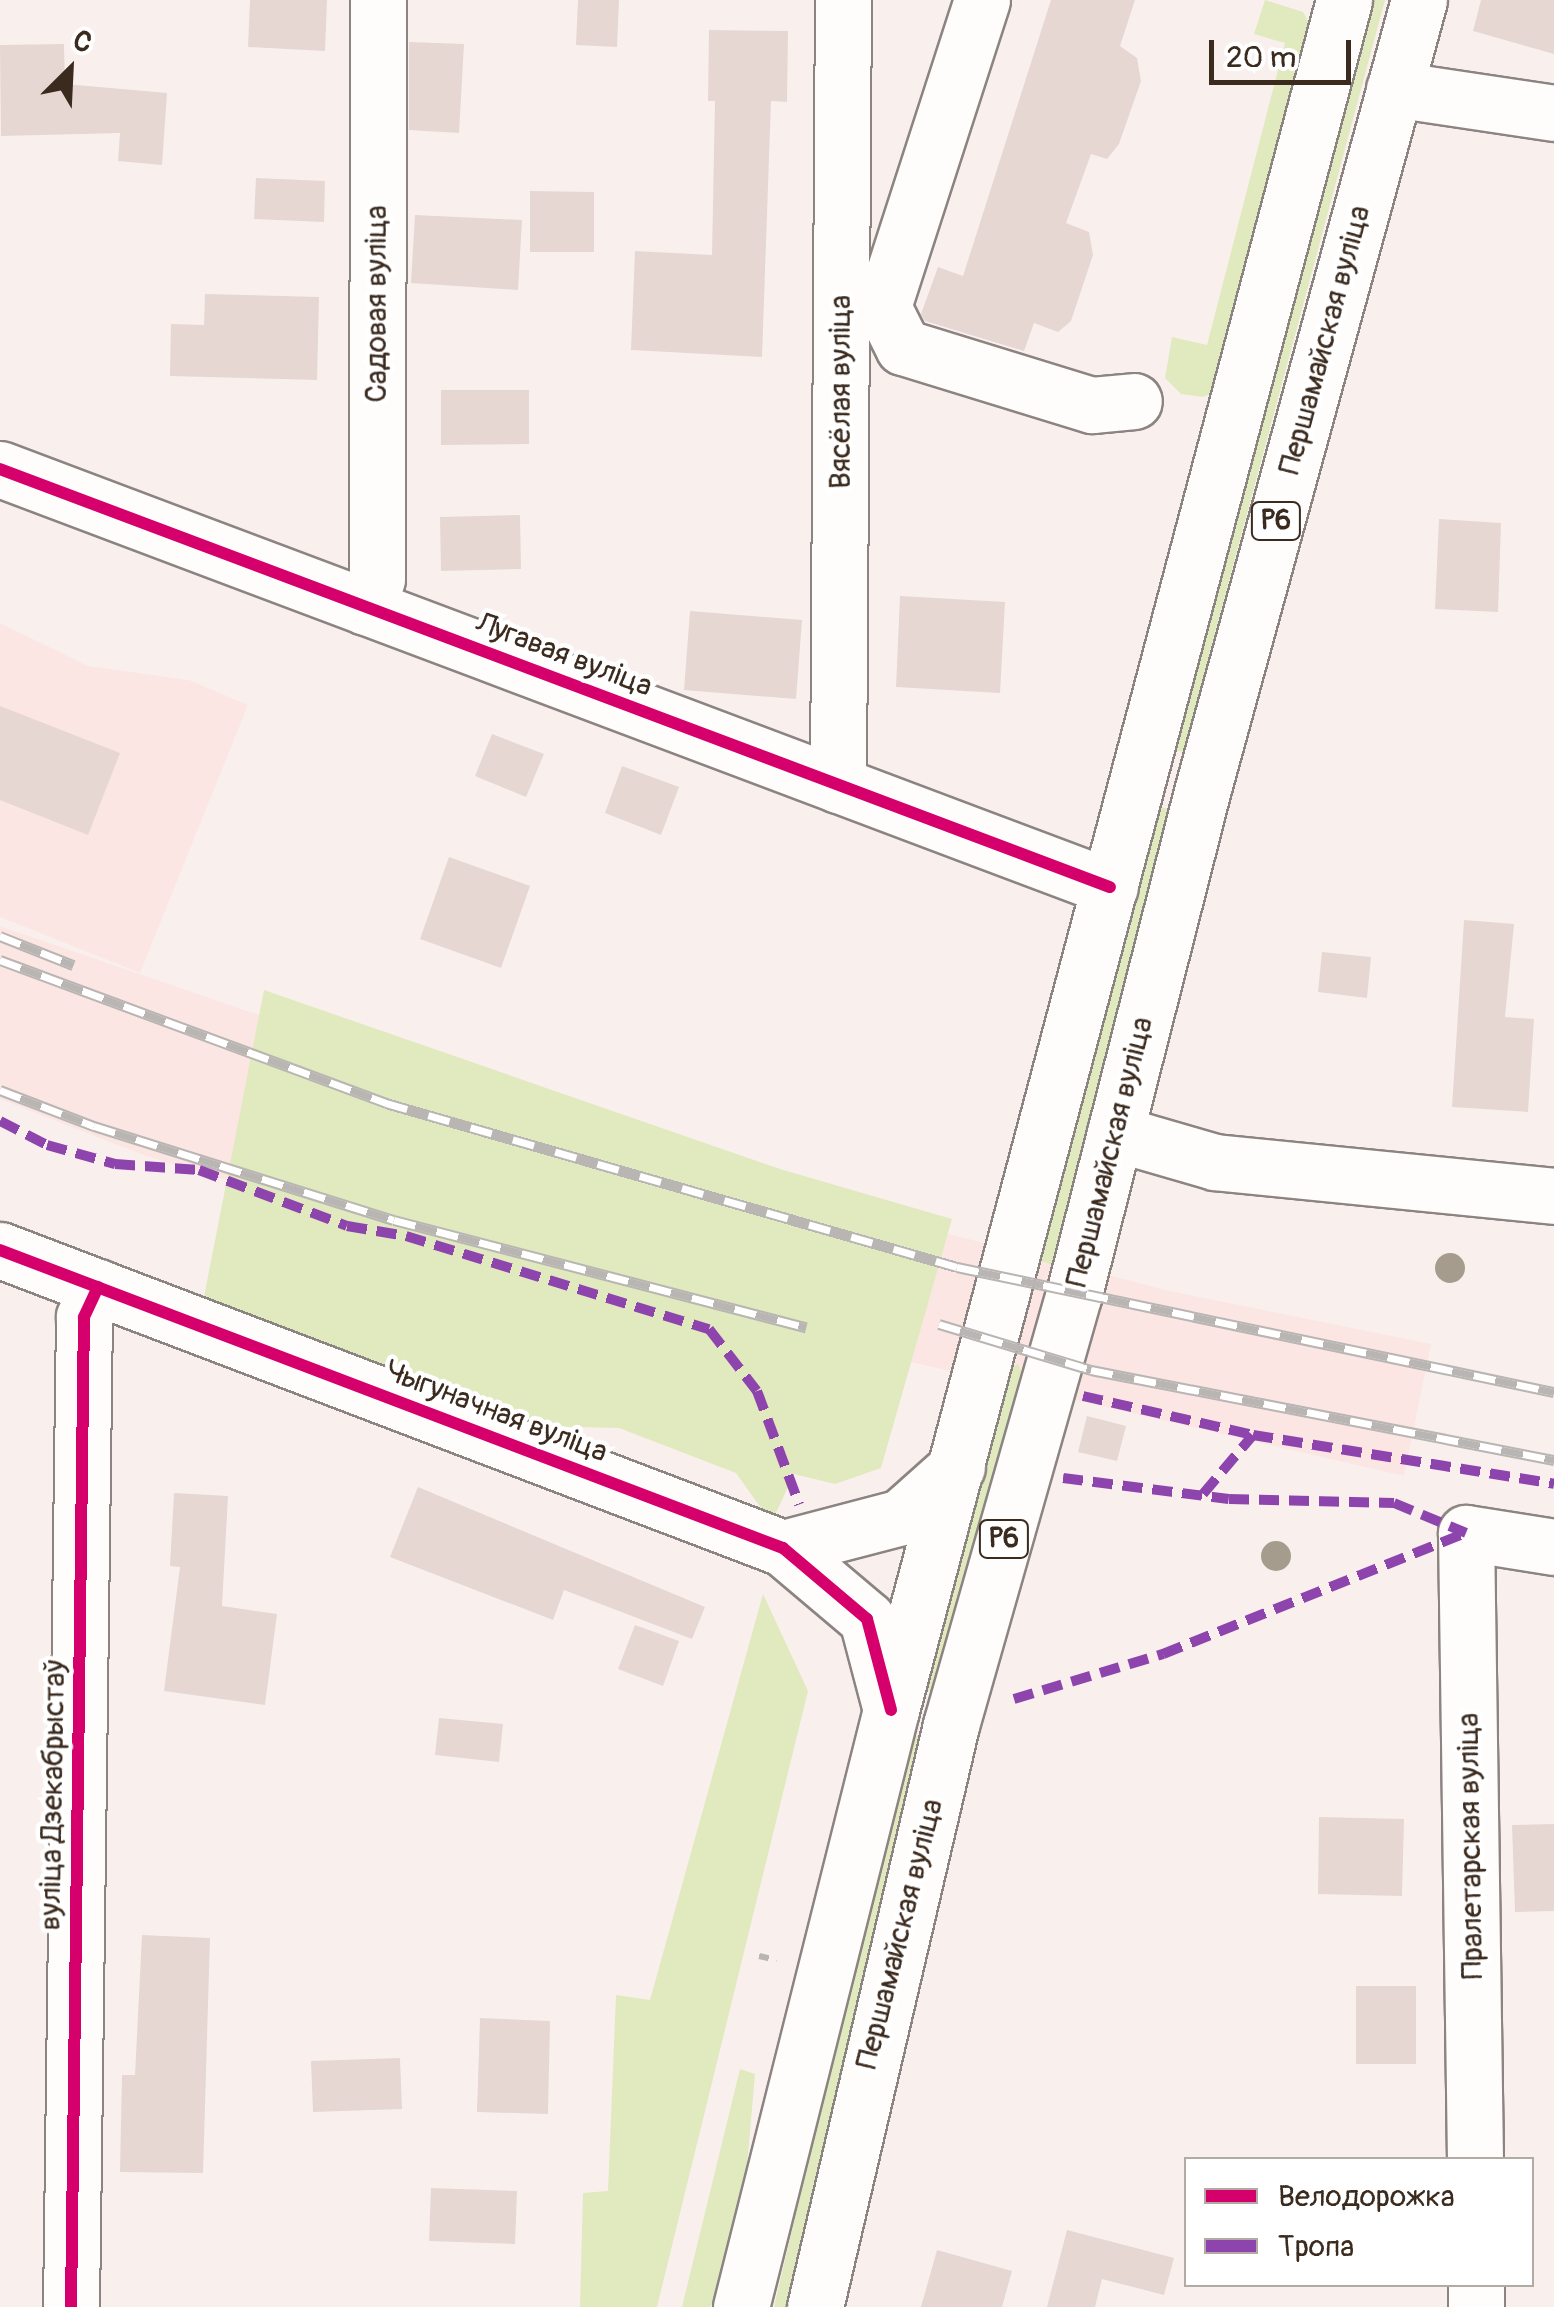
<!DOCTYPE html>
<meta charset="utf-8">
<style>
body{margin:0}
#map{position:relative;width:1554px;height:2307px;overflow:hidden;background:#f9f0ee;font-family:Pangolin,sans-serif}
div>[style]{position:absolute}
.built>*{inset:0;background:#fbe6e3}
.green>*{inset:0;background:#e1e9bf}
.building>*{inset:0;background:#e6d7d3}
.path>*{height:6px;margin-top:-3px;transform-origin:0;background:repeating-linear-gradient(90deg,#b8b5b3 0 10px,transparent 0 18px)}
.roads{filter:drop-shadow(2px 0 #8c8481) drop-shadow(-2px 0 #8c8481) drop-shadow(0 2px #8c8481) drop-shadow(0 -2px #8c8481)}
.minor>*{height:55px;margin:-27.5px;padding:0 27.5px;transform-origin:27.5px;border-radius:27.5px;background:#fefdfc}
.major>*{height:55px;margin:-27.5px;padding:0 27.5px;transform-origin:27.5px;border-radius:27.5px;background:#fefdfc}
.rail>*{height:11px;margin-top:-5.5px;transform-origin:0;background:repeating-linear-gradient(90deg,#fff 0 22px,#b8b5b3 0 44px);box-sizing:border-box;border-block:2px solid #b8b5b3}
.quiet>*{height:10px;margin-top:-5px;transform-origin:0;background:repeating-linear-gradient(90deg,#8e44ad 0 20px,transparent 0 30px)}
.cycleway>*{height:12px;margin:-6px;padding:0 6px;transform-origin:6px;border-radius:6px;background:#d6006c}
.trees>*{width:30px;height:30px;margin:-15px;border-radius:50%;background:#a59c8d}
span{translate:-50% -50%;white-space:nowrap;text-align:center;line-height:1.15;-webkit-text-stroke:9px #fff;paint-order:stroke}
.shield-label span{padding:2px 8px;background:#fff;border:2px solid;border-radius:8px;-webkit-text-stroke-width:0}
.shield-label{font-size:28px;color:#3b2a1e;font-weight:700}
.street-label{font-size:30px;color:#3b2a1e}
.legend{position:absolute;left:1184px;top:2157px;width:350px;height:130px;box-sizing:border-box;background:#fff;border:2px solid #b1aaa5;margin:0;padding:12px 18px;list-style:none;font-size:30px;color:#3b2a1e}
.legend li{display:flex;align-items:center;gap:20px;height:50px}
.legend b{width:50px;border:2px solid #b1aaa5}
.north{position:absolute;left:20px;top:20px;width:100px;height:100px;-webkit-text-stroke:8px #fff;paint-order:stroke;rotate:24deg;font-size:28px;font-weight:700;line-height:40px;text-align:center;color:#3b2a1e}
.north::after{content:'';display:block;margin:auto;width:35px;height:45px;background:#3b2a1e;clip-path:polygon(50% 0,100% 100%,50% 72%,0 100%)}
.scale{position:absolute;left:1209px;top:40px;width:142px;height:45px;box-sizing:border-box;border:5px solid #3b2a1e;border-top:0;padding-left:12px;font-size:30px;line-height:35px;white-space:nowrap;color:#3b2a1e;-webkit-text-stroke:8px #fff;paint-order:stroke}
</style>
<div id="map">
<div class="built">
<i style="clip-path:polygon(0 623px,88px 666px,189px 680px,248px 705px,140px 973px,0 917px)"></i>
<i style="clip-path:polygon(0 926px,736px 1179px,1170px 1291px,1431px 1344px,1404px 1476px,859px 1350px,400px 1232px,146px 1156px,0 1099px)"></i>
</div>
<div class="green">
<i style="clip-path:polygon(1265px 0,1303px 12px,1311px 26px,1220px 390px,1203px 397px,1181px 394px,1165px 378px,1172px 337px,1207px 345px,1285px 43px,1254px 34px)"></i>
<i style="clip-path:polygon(1368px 0,1385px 0,1183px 752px,1167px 748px)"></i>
<i style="clip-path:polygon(1160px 807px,1176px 811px,1053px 1265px,1038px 1260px)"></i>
<i style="clip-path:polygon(264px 990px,780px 1169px,952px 1219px,881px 1468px,835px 1484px,794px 1474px,775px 1515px,761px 1508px,736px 1473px,619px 1428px,531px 1426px,202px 1307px)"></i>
<i style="clip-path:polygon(1018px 1364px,1023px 1375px,935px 1693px,922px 1688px,1009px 1369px)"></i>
<i style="clip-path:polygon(763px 1594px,808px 1691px,657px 2307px,580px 2307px,583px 2193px,608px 2191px,616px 1995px,650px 2000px)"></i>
<i style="clip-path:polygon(909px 1733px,921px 1737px,786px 2307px,774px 2307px)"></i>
<i style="clip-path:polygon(740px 2069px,755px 2074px,743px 2213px,711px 2307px,682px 2307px)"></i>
</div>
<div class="building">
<i style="clip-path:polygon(250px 0,327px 0,325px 51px,248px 47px)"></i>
<i style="clip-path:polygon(578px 0,619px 0,617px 47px,576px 45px)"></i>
<i style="clip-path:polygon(1051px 0,1135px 0,1120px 46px,1137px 58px,1141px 81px,1119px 144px,1107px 159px,1091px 154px,1066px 223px,1089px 232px,1093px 255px,1071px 321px,1058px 332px,1034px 323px,1024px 351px,925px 321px,921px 314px,938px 267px,963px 276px)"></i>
<i style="clip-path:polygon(1481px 0,1554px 0,1554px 54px,1473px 31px)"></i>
<i style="clip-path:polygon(709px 30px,788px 31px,787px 102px,771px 101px,762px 357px,631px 350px,635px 251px,712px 255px,715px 101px,708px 101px)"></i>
<i style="clip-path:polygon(409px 42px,464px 44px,459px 133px,409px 130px)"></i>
<i style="clip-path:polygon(64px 44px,65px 84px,167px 93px,162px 165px,118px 161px,120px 133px,1px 136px,0 45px)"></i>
<i style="clip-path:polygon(256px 178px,325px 181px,324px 222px,254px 219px)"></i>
<i style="clip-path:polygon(530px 191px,594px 192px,594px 252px,530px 252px)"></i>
<i style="clip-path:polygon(415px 215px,522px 220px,518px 290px,411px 283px)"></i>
<i style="clip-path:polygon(205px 294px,319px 297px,317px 380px,170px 376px,171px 324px,204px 325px)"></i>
<i style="clip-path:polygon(441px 390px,529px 390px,529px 444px,441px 445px)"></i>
<i style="clip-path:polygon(520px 515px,521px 569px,441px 571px,440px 517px)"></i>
<i style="clip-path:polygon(1439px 519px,1501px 523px,1498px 612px,1435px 609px)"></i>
<i style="clip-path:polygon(900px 596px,1005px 602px,1000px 693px,896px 687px)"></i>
<i style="clip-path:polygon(690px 611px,802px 620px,796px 699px,684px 690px)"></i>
<i style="clip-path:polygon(0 706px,120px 753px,88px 835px,0 800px)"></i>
<i style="clip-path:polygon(492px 734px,544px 754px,526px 797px,475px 776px)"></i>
<i style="clip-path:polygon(622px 766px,679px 787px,661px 835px,605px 813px)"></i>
<i style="clip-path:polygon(449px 857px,530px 886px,501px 968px,420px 939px)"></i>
<i style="clip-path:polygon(1464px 920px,1514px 924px,1505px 1017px,1534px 1019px,1528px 1112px,1452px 1107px)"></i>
<i style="clip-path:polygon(1322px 952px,1371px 957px,1367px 998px,1318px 992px)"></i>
<i style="clip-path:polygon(1087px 1416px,1126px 1426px,1117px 1461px,1078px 1452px)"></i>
<i style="clip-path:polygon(418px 1487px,705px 1607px,692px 1639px,564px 1590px,553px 1620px,390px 1557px)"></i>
<i style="clip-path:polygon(174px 1493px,228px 1496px,222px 1606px,277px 1614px,265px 1705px,164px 1691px,180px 1567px,170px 1566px)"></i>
<i style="clip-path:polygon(635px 1625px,679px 1641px,663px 1686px,618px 1669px)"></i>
<i style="clip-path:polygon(439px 1718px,503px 1724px,499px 1762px,435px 1755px)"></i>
<i style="clip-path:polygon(1319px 1817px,1404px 1819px,1402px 1896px,1318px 1894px)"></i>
<i style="clip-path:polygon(1554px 1824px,1554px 1911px,1515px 1912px,1512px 1825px)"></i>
<i style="clip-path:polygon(142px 1935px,210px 1938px,203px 2173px,120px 2172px,122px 2075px,135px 2075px)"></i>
<i style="clip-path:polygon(1356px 1986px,1416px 1986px,1416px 2064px,1356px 2064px)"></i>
<i style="clip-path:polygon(480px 2018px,550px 2021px,548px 2114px,477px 2112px)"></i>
<i style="clip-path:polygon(400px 2058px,402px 2109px,313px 2112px,311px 2061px)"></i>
<i style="clip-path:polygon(431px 2188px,517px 2191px,515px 2244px,429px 2241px)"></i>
<i style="clip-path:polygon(1067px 2230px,1174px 2258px,1164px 2295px,1102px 2279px,1095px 2307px,1047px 2307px)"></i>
<i style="clip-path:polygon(937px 2250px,1012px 2271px,1002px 2307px,921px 2307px)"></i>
</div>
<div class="path">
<i style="left:759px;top:1956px;width:18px;rotate:13deg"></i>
</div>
<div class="roads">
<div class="minor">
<i style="left:982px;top:0;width:323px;rotate:107.9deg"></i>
<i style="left:883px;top:307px;width:45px;rotate:63.4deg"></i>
<i style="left:903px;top:347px;width:198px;rotate:17.1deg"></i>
<i style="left:1092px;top:405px;width:42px;rotate:-5.4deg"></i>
<i style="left:1394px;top:89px;width:162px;rotate:8.5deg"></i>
<i style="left:0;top:469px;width:1186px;rotate:20.64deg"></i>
<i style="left:365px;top:607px;width:30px;rotate:-67deg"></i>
<i style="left:377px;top:579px;width:579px;rotate:-89.9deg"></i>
<i style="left:838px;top:785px;width:785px;rotate:-89.64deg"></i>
<i style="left:0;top:1250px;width:838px;rotate:20.84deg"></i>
<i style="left:783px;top:1548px;width:110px;rotate:40.2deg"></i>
<i style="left:867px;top:1619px;width:94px;rotate:75.2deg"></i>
<i style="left:783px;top:1548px;width:122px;rotate:-14.7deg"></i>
<i style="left:901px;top:1517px;width:75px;rotate:-41.8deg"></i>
<i style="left:1475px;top:2160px;width:627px;rotate:-90.82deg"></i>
<i style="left:1466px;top:1533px;width:89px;rotate:9deg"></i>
<i style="left:1476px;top:2284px;width:23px;rotate:90deg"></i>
<i style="left:71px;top:2307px;width:990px;rotate:-89.25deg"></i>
<i style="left:84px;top:1317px;width:33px;rotate:-65deg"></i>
</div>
<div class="major">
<i style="left:1115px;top:1133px;width:104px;rotate:16.2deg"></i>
<i style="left:1215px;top:1162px;width:341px;rotate:5.7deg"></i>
<i style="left:741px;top:2307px;width:616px;rotate:-75.9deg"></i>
<i style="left:891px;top:1710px;width:1769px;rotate:-75.16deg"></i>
<i style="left:815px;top:2307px;width:598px;rotate:-76.85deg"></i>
<i style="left:951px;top:1725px;width:448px;rotate:-74.1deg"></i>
<i style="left:1074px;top:1294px;width:518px;rotate:-75.7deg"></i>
<i style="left:1202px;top:792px;width:821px;rotate:-74.68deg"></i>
</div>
</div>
<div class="rail">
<i style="left:0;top:936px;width:79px;rotate:21.7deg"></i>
<i style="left:0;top:960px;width:412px;rotate:20.3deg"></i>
<i style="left:386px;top:1103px;width:594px;rotate:16.02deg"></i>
<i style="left:957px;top:1267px;width:610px;rotate:11.83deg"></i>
<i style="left:0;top:1090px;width:101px;rotate:21deg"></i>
<i style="left:94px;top:1126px;width:314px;rotate:17.4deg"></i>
<i style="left:394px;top:1220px;width:426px;rotate:14.6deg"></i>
<i style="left:939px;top:1324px;width:159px;rotate:16.8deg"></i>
<i style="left:1091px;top:1370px;width:472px;rotate:11deg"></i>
</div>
<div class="quiet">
<i style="left:0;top:1121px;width:53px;rotate:27.1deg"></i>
<i style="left:47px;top:1145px;width:71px;rotate:15.6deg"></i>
<i style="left:115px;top:1164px;width:84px;rotate:4.1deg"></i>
<i style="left:199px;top:1170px;width:158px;rotate:20.7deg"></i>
<i style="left:347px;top:1226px;width:60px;rotate:9.6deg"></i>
<i style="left:406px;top:1236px;width:317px;rotate:17.1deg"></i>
<i style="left:709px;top:1329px;width:78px;rotate:52.3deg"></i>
<i style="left:757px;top:1391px;width:121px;rotate:69.6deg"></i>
<i style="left:1083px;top:1396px;width:174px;rotate:12.9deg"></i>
<i style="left:1253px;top:1435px;width:305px;rotate:9.2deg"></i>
<i style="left:1063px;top:1478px;width:167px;rotate:7.2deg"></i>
<i style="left:1229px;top:1499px;width:165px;rotate:1.4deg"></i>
<i style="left:1394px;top:1503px;width:78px;rotate:22.6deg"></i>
<i style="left:1203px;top:1494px;width:77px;rotate:-49.7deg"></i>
<i style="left:1014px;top:1699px;width:156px;rotate:-16.8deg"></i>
<i style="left:1163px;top:1654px;width:326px;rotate:-21.8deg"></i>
</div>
<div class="cycleway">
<i style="left:0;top:469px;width:1186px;rotate:20.64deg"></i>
<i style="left:0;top:1250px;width:838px;rotate:20.84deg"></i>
<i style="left:783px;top:1548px;width:110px;rotate:40.2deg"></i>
<i style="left:867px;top:1619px;width:94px;rotate:75.2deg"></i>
<i style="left:71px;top:2307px;width:990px;rotate:-89.25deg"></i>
<i style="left:84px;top:1317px;width:33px;rotate:-65deg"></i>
</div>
<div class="trees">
<i style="left:1450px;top:1268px"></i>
<i style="left:1276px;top:1556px"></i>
</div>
<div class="shield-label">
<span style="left:1276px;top:521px">Р6</span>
<span style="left:1004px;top:1539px">Р6</span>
</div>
<div class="street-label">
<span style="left:377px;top:304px;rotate:-90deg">Садовая вуліца</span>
<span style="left:1325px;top:340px;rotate:-75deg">Першамайская вуліца</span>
<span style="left:841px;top:392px;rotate:-90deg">Вясёлая вуліца</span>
<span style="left:564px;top:655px;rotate:21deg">Лугавая вуліца</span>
<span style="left:1110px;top:1152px;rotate:-76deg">Першамайская вуліца</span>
<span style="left:496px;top:1412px;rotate:21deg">Чыгуначная вуліца</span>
<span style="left:53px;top:1795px;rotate:-89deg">вуліца Дзекабрыстаў</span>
<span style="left:1471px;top:1846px;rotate:-91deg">Пралетарская вуліца</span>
<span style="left:900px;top:1934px;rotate:-76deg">Першамайская вуліца</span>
</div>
<ul class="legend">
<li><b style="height:12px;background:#d6006c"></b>Велодорожка</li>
<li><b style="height:12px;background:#8e44ad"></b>Тропа</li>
</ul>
<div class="north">С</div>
<div class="scale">20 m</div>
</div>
